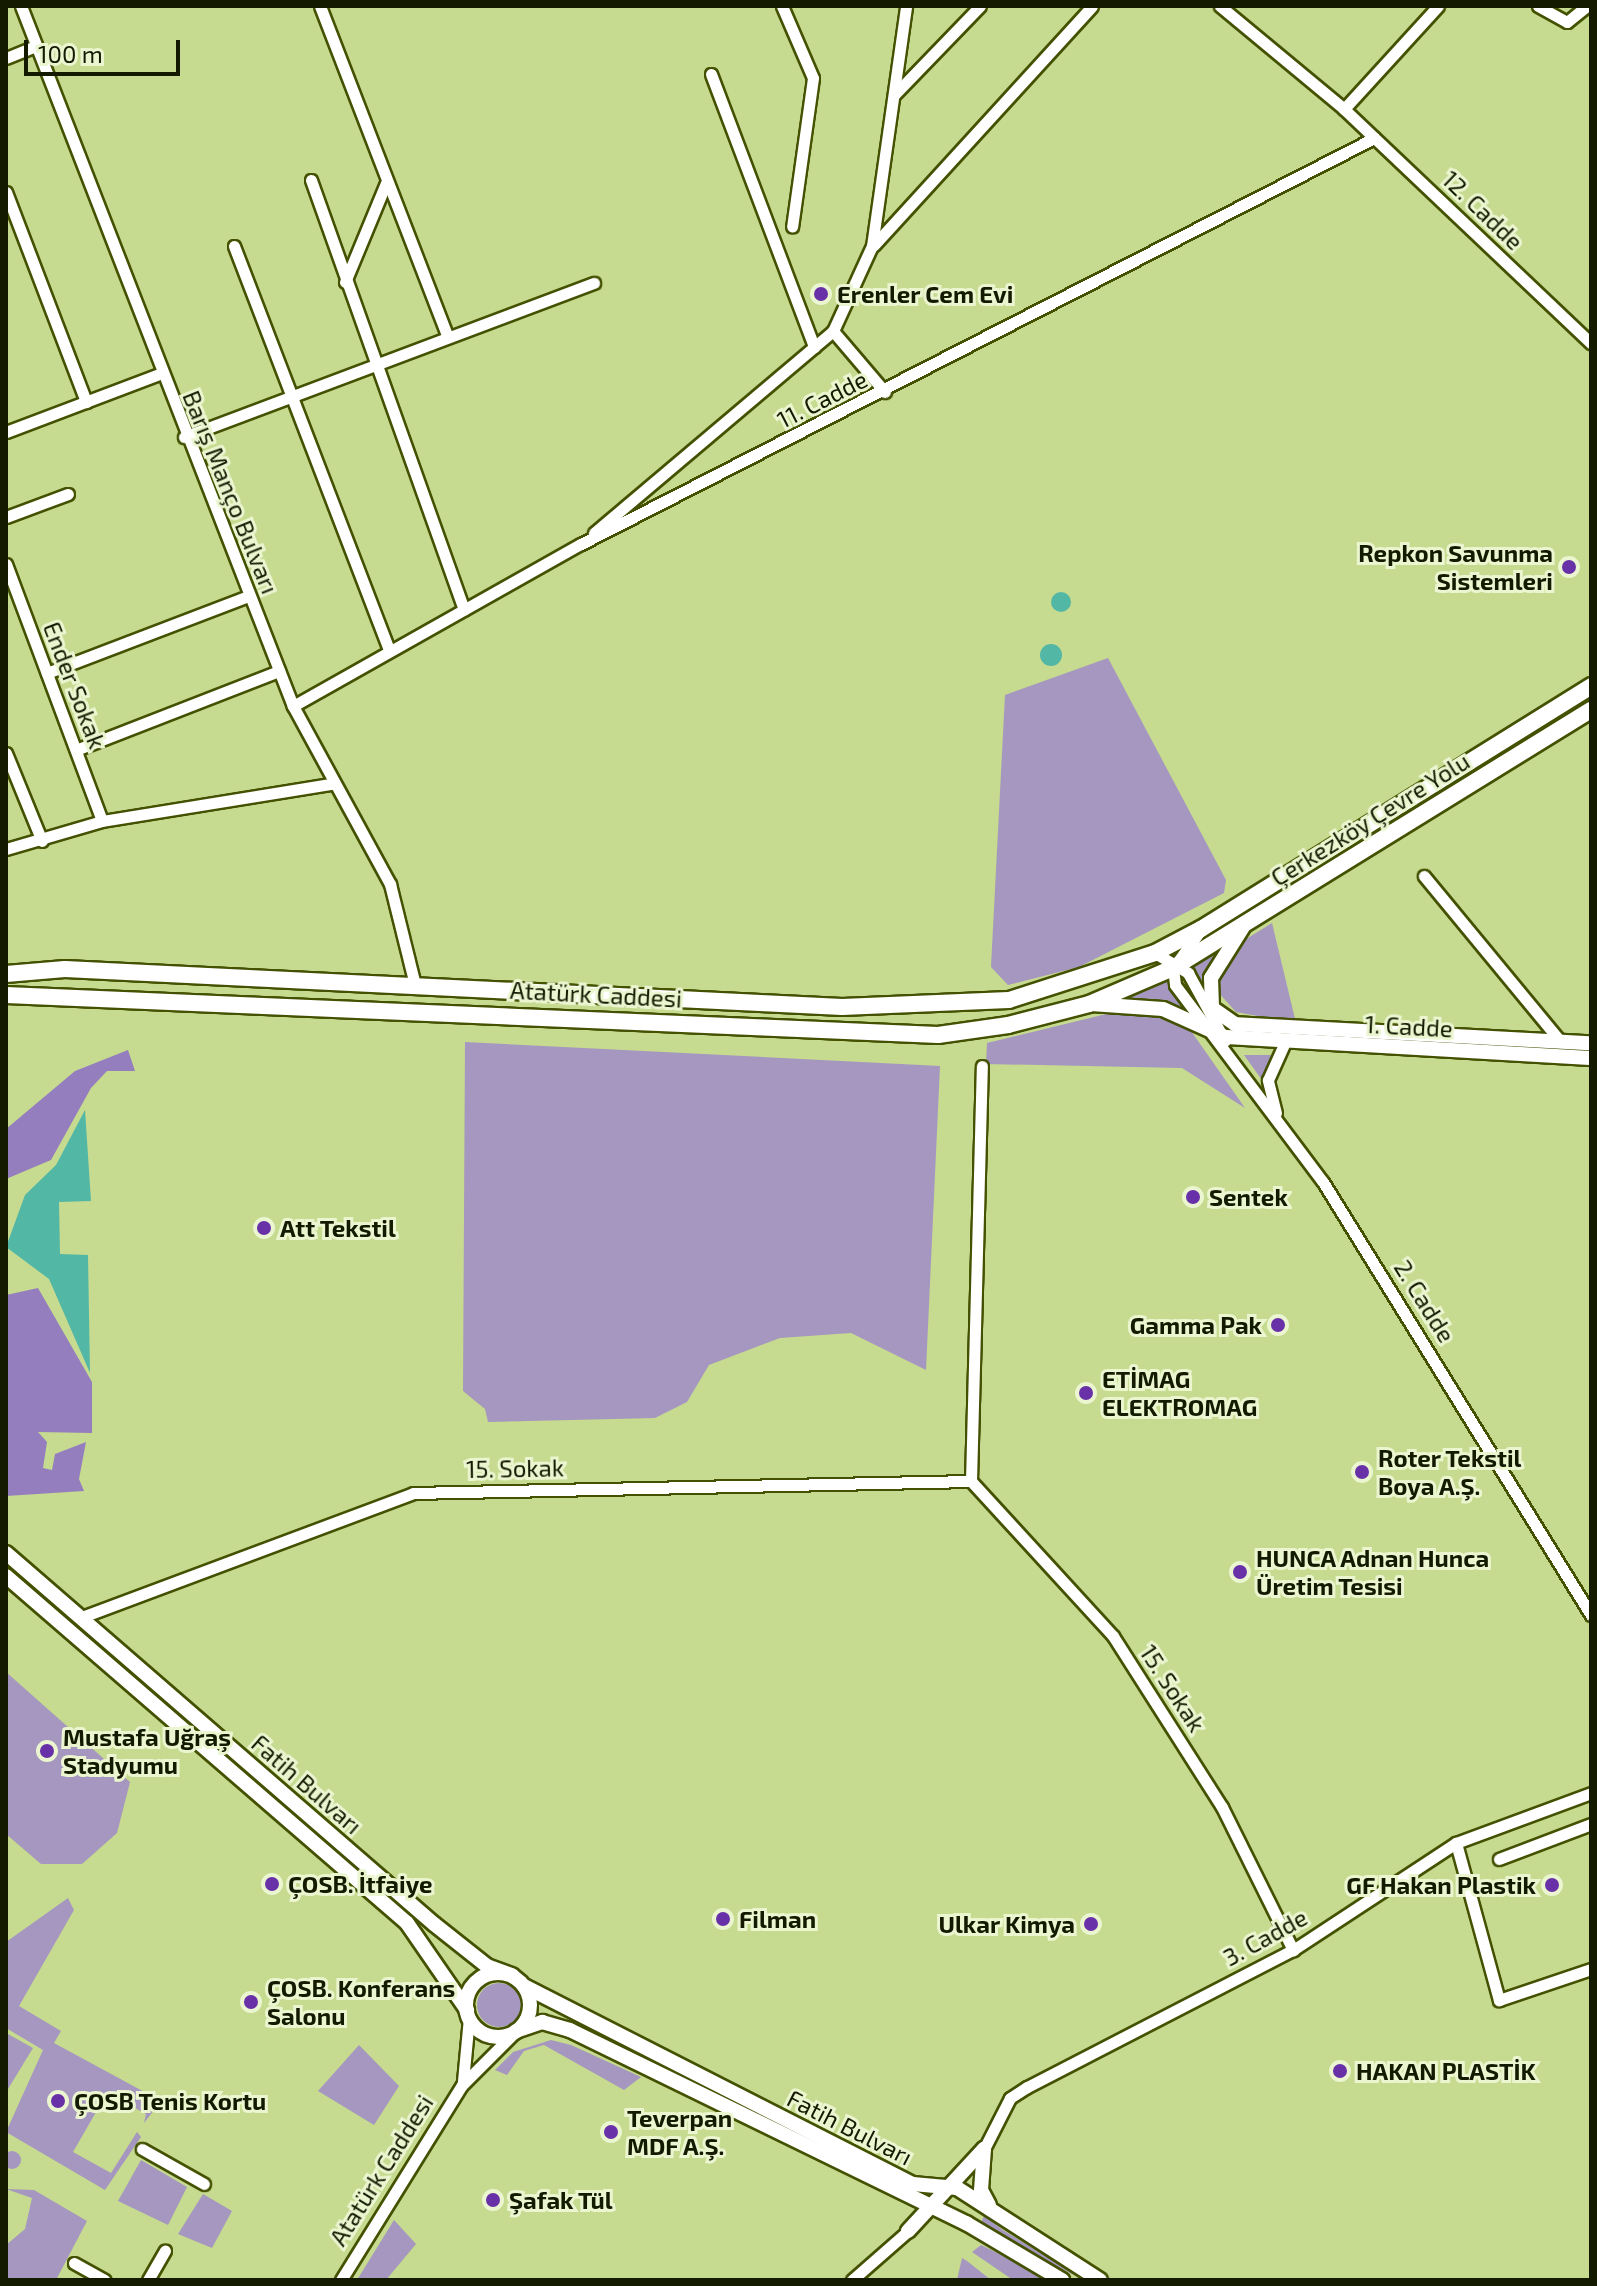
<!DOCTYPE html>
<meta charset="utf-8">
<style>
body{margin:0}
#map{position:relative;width:1597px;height:2286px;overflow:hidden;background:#c6da90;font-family:"Exo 2",sans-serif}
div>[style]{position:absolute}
.green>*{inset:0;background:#a597bf}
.round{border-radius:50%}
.forest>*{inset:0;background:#957ebe}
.water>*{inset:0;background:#53b7a6}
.roads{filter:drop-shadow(2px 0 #435100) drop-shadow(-2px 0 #435100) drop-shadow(0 2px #435100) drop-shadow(0 -2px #435100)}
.minor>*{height:11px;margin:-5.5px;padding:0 5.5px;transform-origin:5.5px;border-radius:5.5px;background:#fff}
.major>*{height:14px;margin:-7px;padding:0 7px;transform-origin:7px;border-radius:7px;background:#fff}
.major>.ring{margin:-7px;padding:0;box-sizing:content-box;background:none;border:14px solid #fff;border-radius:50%}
.highway>*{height:16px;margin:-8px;padding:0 8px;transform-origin:8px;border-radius:8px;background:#fff}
.dots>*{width:22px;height:22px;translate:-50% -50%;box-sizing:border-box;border:4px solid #ebf6d1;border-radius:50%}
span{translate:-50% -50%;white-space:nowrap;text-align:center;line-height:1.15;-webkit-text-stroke:6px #ebf6d1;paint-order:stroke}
.street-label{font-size:24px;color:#141a00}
.poi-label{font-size:24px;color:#141a00;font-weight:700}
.left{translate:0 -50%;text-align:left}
.right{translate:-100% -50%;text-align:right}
.frame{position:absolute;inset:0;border:8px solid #141a00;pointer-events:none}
.scale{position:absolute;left:24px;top:40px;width:156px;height:36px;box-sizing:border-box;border:4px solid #141a00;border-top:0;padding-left:10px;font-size:24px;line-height:28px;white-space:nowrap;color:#141a00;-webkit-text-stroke:6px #ebf6d1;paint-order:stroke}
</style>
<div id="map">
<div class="green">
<i style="clip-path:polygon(1108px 658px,1226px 880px,1224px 893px,1079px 967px,1008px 985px,991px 967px,1005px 695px)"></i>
<i style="clip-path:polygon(1272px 923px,1296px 1023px,1236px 1012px,1218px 992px,1218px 971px,1235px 946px)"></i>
<i style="clip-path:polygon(1220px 947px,1207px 973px,1208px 993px,1188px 966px)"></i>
<i style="clip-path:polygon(1166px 980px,1188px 1013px,1129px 999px,1130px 997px)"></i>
<i style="clip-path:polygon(1135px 1007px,1184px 1021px,1245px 1108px,1182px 1068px,986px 1064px,987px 1043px)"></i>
<i style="clip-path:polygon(465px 1042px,940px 1066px,926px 1370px,851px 1333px,780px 1338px,709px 1365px,687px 1402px,655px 1418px,488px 1422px,485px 1409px,463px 1391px)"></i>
<i style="clip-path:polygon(1244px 1055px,1271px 1055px,1264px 1079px,1262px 1080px)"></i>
<i style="clip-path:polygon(6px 1672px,130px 1782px,117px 1833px,82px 1864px,41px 1864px,6px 1834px)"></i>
<i style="clip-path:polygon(68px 1898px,74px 1910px,19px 2006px,61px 2031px,54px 2043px,161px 2101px,144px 2123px,146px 2114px,107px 2093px,73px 2152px,111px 2173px,137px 2132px,141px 2137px,105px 2190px,6px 2132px,43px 2050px,6px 2028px,6px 1942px)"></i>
<i class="round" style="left:477px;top:1983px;width:44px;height:44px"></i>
<i style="clip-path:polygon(6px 2033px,33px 2048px,8px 2089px,6px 2088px)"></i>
<i style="clip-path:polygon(551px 2040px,571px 2045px,641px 2077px,624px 2090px,544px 2045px,524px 2051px,507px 2075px,495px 2070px,513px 2052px)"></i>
<i style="clip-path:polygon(359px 2045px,399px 2086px,374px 2125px,318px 2091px)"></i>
<i class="round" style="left:3px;top:2151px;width:18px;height:18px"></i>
<i style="clip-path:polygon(141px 2160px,187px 2187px,168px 2225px,118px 2201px)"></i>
<i style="clip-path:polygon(6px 2189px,34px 2190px,87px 2221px,56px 2280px,6px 2280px,6px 2245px,25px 2229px,32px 2198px)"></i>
<i style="clip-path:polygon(203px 2194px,232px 2211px,212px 2248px,178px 2234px)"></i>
<i style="clip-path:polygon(984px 2216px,1003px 2230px,1084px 2280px,979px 2227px)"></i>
<i style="clip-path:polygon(394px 2220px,416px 2244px,386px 2280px,357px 2280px)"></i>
<i style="clip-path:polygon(981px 2245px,1026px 2267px,1048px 2280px,1013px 2280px,972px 2252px)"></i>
<i style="clip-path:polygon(962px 2258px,967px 2261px,991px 2280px,957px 2280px)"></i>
</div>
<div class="forest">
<i style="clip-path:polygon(128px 1050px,135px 1071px,107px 1071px,91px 1088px,51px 1160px,6px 1179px,6px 1129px,75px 1071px)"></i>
<i style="clip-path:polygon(38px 1288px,92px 1382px,92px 1433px,38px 1432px,47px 1442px,43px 1468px,52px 1470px,55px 1454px,86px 1442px,79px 1479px,84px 1491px,6px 1496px,6px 1295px)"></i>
<i style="clip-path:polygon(6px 1563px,247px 1766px,309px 1829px,6px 1569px)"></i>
</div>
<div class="water">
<i class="round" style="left:1051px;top:592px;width:20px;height:20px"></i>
<i class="round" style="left:1040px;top:644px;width:22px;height:22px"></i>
<i style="clip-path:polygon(85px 1110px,91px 1201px,59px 1202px,60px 1254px,88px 1255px,90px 1373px,49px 1279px,6px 1247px,25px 1195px,56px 1165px)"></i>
</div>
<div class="roads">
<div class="minor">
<i style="left:21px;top:6px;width:751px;rotate:68.77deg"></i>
<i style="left:293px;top:706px;width:203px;rotate:61.4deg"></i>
<i style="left:390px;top:884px;width:104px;rotate:76.1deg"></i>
<i style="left:320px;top:6px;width:353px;rotate:68.9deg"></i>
<i style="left:782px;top:6px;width:78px;rotate:66.7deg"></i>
<i style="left:813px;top:78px;width:150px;rotate:98deg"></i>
<i style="left:1220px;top:6px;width:161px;rotate:39.7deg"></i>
<i style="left:1344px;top:109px;width:340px;rotate:43.5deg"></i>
<i style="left:1538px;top:6px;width:33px;rotate:29deg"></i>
<i style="left:1567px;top:22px;width:26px;rotate:-39deg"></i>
<i style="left:6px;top:58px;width:31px;rotate:-22deg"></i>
<i style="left:711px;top:74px;width:292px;rotate:69.3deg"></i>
<i style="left:895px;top:94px;width:122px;rotate:-46deg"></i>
<i style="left:1344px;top:109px;width:139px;rotate:-47.6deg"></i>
<i style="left:311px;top:180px;width:456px;rotate:70.4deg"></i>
<i style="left:6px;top:192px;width:225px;rotate:69.1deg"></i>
<i style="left:874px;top:245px;width:323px;rotate:-47.6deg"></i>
<i style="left:234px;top:246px;width:433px;rotate:69deg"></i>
<i style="left:345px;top:282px;width:107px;rotate:-67.5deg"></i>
<i style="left:833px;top:331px;width:80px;rotate:49.6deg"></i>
<i style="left:6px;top:432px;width:167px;rotate:-20.7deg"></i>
<i style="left:184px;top:437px;width:438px;rotate:-20.6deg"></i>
<i style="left:6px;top:517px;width:66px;rotate:-20.4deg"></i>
<i style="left:594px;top:533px;width:313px;rotate:-40.2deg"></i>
<i style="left:833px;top:331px;width:94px;rotate:-65.4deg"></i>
<i style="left:872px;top:246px;width:242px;rotate:-81.9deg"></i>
<i style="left:6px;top:564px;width:274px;rotate:69.5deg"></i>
<i style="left:47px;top:673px;width:216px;rotate:-20.9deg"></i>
<i style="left:293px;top:706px;width:330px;rotate:-29.4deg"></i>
<i style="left:581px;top:544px;width:891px;rotate:-27.11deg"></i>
<i style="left:76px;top:750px;width:218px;rotate:-21.3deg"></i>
<i style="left:6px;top:753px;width:95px;rotate:67.8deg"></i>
<i style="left:6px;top:849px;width:100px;rotate:-16.3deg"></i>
<i style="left:102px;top:821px;width:232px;rotate:-9.2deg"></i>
<i style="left:1424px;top:876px;width:214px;rotate:50.5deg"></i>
<i style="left:1200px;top:931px;width:46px;rotate:126.1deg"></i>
<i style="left:1173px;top:968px;width:17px;rotate:83deg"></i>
<i style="left:1175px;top:985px;width:246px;rotate:53.1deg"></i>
<i style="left:1323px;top:1182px;width:509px;rotate:58.25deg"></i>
<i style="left:1155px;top:953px;width:39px;rotate:31deg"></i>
<i style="left:1188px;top:973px;width:77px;rotate:61.4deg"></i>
<i style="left:1276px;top:1113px;width:34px;rotate:-104deg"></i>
<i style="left:1268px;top:1080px;width:44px;rotate:-65.8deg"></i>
<i style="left:971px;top:1481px;width:415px;rotate:-88.5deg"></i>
<i style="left:82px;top:1617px;width:353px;rotate:-20.5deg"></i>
<i style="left:413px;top:1493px;width:558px;rotate:-1.23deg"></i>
<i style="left:971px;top:1481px;width:210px;rotate:47.5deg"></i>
<i style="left:1113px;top:1636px;width:203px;rotate:57.5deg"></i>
<i style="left:1222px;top:1807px;width:160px;rotate:63.6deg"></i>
<i style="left:1456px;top:1843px;width:163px;rotate:74.7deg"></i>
<i style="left:1499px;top:2000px;width:97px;rotate:-18.6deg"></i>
<i style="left:1499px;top:1859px;width:98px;rotate:-20.8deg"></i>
<i style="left:463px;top:2081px;width:64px;rotate:-84.6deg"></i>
<i style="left:142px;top:2149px;width:71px;rotate:29.4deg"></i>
<i style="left:984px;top:2149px;width:57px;rotate:-63deg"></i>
<i style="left:1010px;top:2098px;width:20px;rotate:-33deg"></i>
<i style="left:1027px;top:2087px;width:299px;rotate:-27.3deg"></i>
<i style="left:1293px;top:1950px;width:195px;rotate:-33.3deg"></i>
<i style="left:1456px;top:1843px;width:144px;rotate:-20.3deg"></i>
<i style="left:74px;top:2263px;width:35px;rotate:29deg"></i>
<i style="left:148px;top:2280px;width:34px;rotate:-60deg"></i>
<i style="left:341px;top:2280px;width:229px;rotate:-58.2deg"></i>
<i style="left:462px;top:2085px;width:76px;rotate:-45deg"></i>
<i style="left:852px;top:2280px;width:74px;rotate:-41.2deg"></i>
</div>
<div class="major">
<i style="left:1243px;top:927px;width:60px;rotate:122.1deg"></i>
<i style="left:1211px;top:978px;width:30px;rotate:88deg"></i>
<i style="left:1212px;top:1008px;width:28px;rotate:35deg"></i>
<i style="left:1235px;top:1024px;width:357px;rotate:3.1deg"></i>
<i style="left:1091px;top:1004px;width:72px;rotate:4deg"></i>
<i style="left:1163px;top:1009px;width:68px;rotate:24.3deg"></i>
<i style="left:1225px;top:1037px;width:367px;rotate:3.3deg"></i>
<i style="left:6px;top:1553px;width:566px;rotate:40.92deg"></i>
<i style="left:434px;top:1924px;width:68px;rotate:38.4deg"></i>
<i style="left:487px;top:1966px;width:27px;rotate:20deg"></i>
<i style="left:6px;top:1576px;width:530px;rotate:40.87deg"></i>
<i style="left:407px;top:1923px;width:106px;rotate:55.4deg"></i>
<i class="ring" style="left:466px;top:1973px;width:50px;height:50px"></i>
<i style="left:524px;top:1986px;width:436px;rotate:27deg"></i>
<i style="left:913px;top:2184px;width:44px;rotate:5.2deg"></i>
<i style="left:957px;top:2188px;width:170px;rotate:32.8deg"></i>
<i style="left:516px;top:2031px;width:28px;rotate:-19deg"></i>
<i style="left:542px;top:2022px;width:29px;rotate:16deg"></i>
<i style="left:570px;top:2030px;width:441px;rotate:26deg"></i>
<i style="left:966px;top:2223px;width:112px;rotate:30.7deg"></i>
<i style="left:984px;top:2149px;width:41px;rotate:94.2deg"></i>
<i style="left:981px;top:2190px;width:17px;rotate:62deg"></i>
<i style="left:908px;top:2231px;width:112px;rotate:-47.2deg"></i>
</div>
<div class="highway">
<i style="left:6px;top:974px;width:59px;rotate:-4.8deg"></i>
<i style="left:65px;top:969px;width:778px;rotate:2.8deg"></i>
<i style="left:842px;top:1007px;width:167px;rotate:-2.4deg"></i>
<i style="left:1009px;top:1000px;width:153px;rotate:-17.8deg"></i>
<i style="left:1155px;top:953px;width:52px;rotate:-27.6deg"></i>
<i style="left:1201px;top:929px;width:460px;rotate:-31.9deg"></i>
<i style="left:6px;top:995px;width:933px;rotate:2.46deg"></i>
<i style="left:938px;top:1035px;width:71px;rotate:-8.1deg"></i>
<i style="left:1008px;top:1025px;width:84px;rotate:-14.5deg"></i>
<i style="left:1089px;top:1004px;width:91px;rotate:-23.2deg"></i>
<i style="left:1173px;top:968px;width:491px;rotate:-31.7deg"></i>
</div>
</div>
<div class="dots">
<i style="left:821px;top:294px;background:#6831a7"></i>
<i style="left:1569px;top:567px;background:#6831a7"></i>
<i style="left:1193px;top:1197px;background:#6831a7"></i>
<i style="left:264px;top:1228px;background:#6831a7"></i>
<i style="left:1278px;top:1325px;background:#6831a7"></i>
<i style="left:1086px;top:1393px;background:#6831a7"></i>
<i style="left:1362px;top:1472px;background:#6831a7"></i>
<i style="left:1240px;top:1572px;background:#6831a7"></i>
<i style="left:47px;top:1751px;background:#6831a7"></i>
<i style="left:272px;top:1884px;background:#6831a7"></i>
<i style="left:1552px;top:1885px;background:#6831a7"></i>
<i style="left:723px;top:1919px;background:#6831a7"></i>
<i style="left:1091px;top:1924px;background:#6831a7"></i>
<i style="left:251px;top:2002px;background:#6831a7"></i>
<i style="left:1340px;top:2071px;background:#6831a7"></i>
<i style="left:58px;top:2101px;background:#6831a7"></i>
<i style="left:611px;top:2132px;background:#6831a7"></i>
<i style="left:493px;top:2200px;background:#6831a7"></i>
</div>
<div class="street-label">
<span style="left:1483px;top:210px;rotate:44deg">12. Cadde</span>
<span style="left:822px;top:399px;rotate:-27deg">11. Cadde</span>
<span style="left:231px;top:492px;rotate:68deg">Barış Manço Bulvarı</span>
<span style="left:75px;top:685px;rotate:69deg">Ender Sokak</span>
<span style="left:1370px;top:819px;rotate:-32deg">Çerkezköy Çevre Yolu</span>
<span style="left:596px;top:994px;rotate:3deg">Atatürk Caddesi</span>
<span style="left:1409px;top:1026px;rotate:3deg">1. Cadde</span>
<span style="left:1425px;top:1301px;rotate:58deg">2. Cadde</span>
<span style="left:515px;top:1468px;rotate:-1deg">15. Sokak</span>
<span style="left:1173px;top:1688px;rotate:57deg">15. Sokak</span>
<span style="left:307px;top:1784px;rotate:41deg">Fatih Bulvarı</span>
<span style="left:1265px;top:1937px;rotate:-29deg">3. Cadde</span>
<span style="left:850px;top:2127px;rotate:27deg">Fatih Bulvarı</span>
<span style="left:381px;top:2170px;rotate:-58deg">Atatürk Caddesi</span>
</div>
<div class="poi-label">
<span class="left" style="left:837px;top:294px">Erenler Cem Evi</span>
<span class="right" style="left:1553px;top:567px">Repkon Savunma<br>Sistemleri</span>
<span class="left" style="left:1209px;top:1197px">Sentek</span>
<span class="left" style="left:280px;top:1228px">Att Tekstil</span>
<span class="right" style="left:1262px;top:1325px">Gamma Pak</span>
<span class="left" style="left:1102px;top:1393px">ETİMAG<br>ELEKTROMAG</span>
<span class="left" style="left:1378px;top:1472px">Roter Tekstil<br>Boya A.Ş.</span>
<span class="left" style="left:1256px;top:1572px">HUNCA Adnan Hunca<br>Üretim Tesisi</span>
<span class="left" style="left:63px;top:1751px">Mustafa Uğraş<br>Stadyumu</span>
<span class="left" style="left:288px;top:1884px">ÇOSB. İtfaiye</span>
<span class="right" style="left:1536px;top:1885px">GF Hakan Plastik</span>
<span class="left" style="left:739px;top:1919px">Filman</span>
<span class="right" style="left:1075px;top:1924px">Ulkar Kimya</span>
<span class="left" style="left:267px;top:2002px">ÇOSB. Konferans<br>Salonu</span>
<span class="left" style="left:1356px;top:2071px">HAKAN PLASTİK</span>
<span class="left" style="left:74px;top:2101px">ÇOSB Tenis Kortu</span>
<span class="left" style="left:627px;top:2132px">Teverpan<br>MDF A.Ş.</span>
<span class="left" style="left:509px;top:2200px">Şafak Tül</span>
</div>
<div class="frame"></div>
<div class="scale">100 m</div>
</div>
